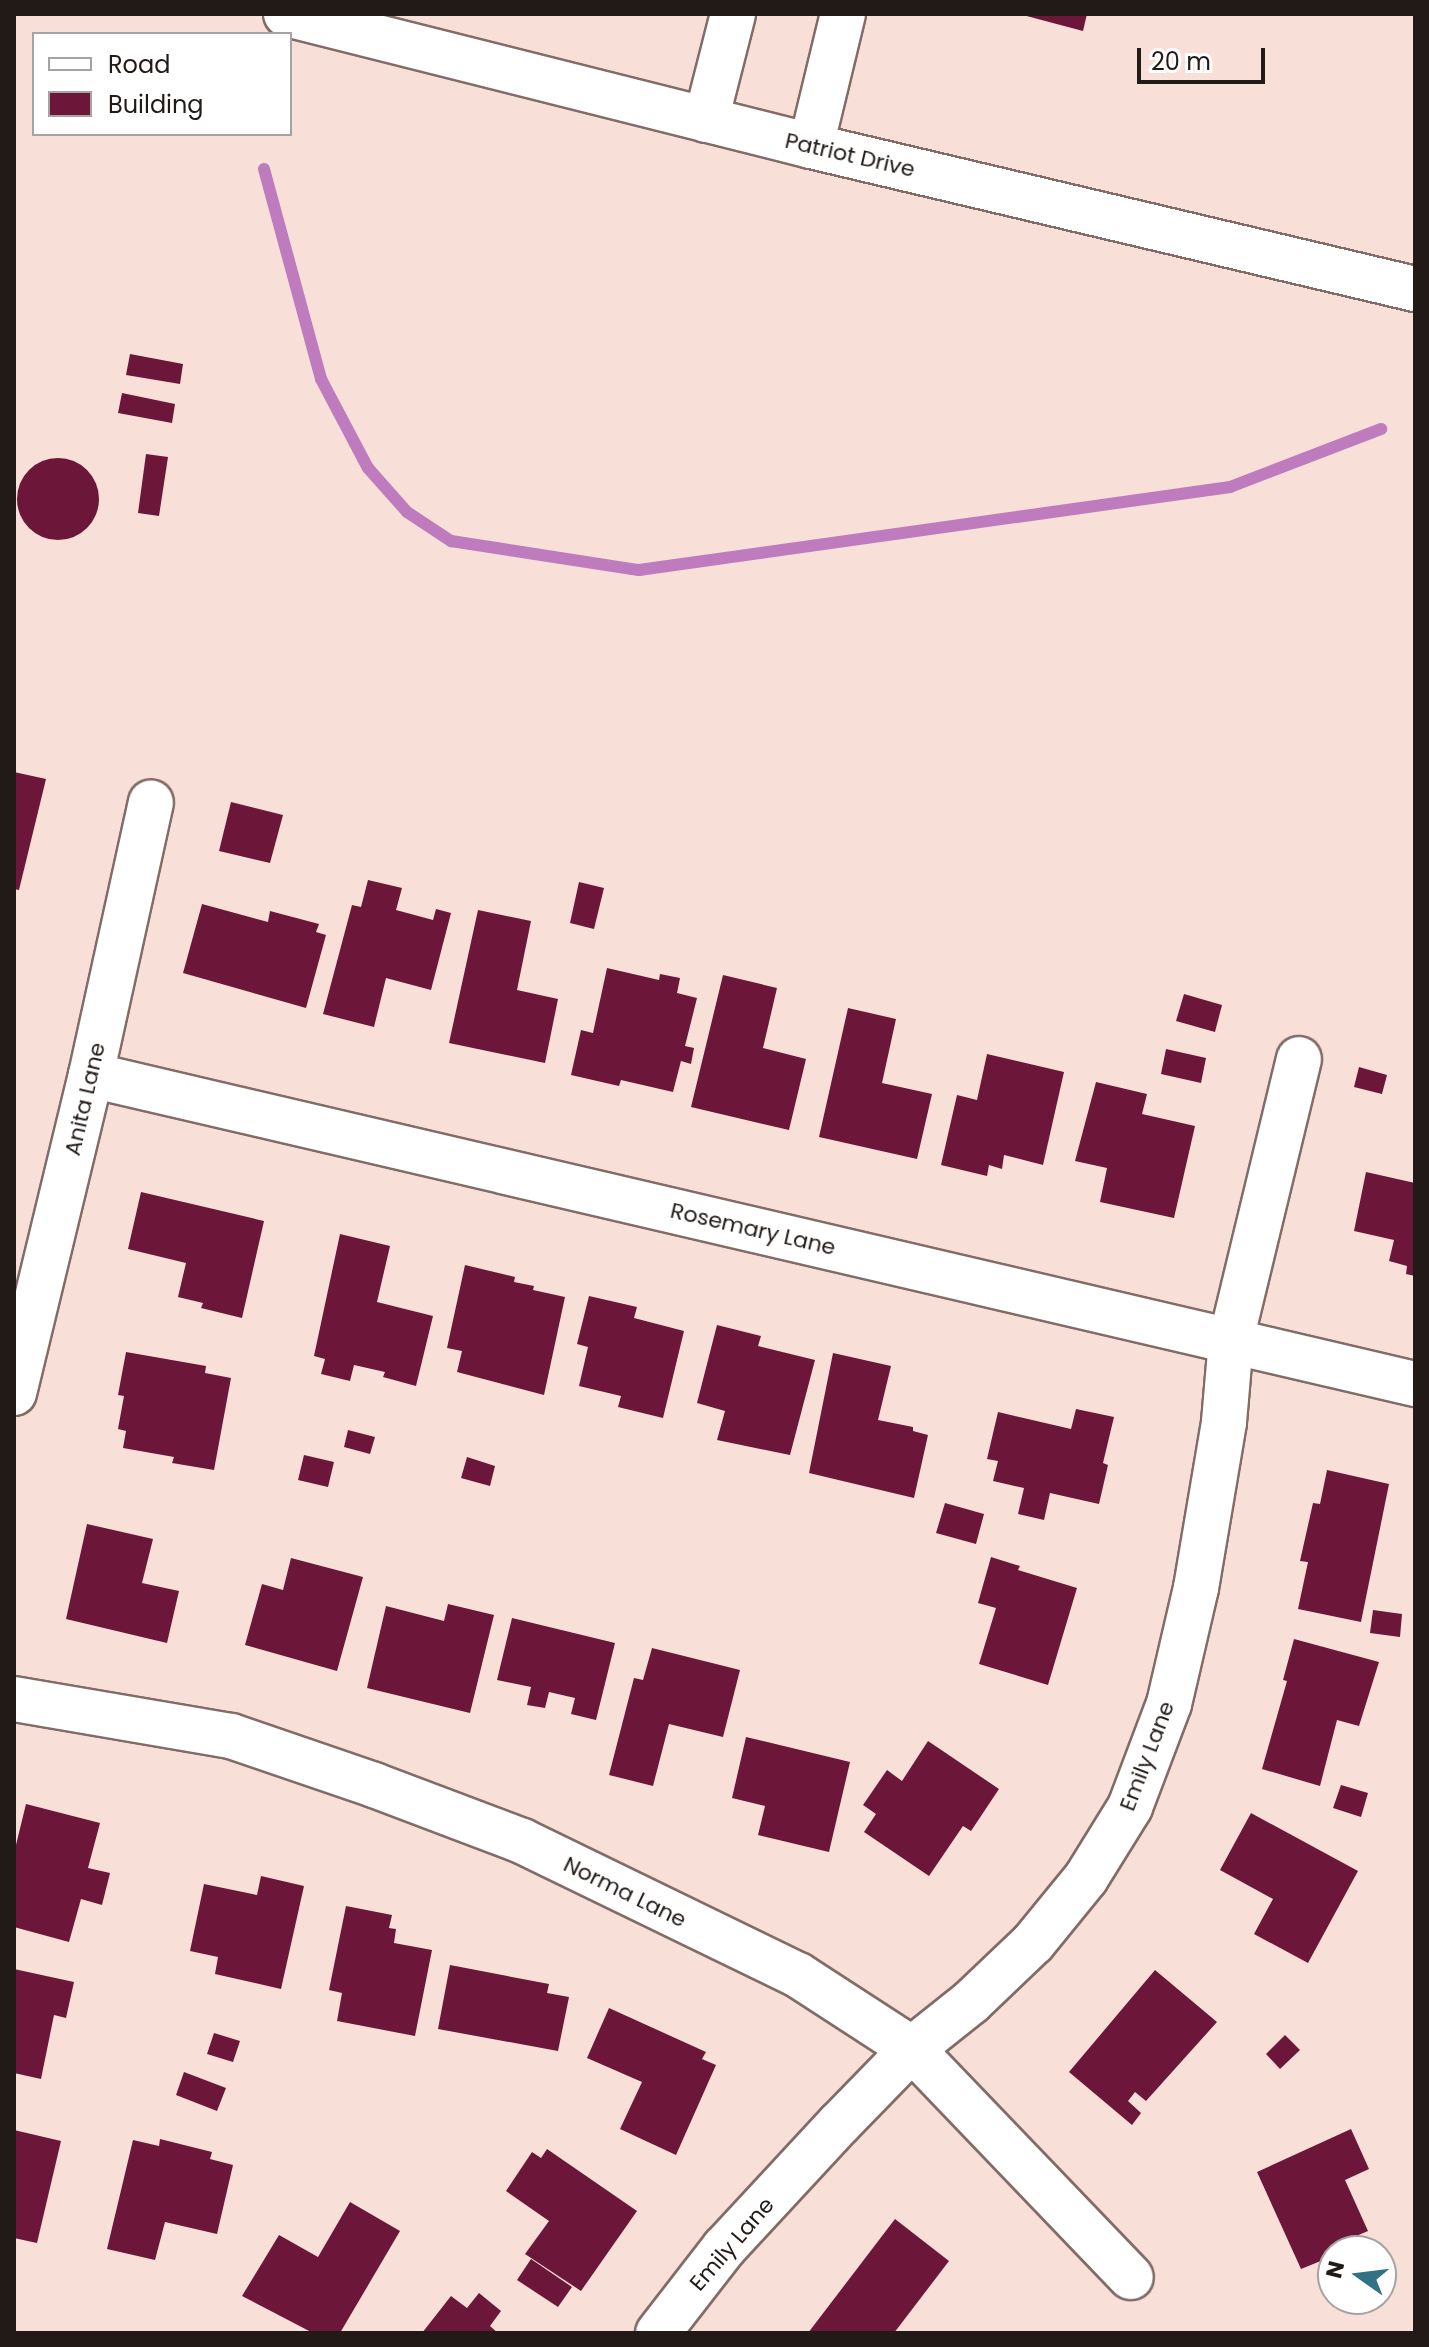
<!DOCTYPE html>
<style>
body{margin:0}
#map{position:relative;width:1429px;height:2347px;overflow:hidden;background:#f8e0d9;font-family:Poppins,sans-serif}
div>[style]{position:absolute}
.stream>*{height:12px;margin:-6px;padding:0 6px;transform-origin:6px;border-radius:6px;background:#be7bbe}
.building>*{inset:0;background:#6c1739}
.round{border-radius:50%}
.roads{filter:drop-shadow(2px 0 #816c67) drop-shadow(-2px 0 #816c67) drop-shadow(0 2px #816c67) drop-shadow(0 -2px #816c67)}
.street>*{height:44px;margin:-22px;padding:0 22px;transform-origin:22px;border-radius:22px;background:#fff}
.secondary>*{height:44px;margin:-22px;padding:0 22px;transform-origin:22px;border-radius:22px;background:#fff}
span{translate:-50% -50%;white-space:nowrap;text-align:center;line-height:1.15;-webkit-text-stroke:8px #fff;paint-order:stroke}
.street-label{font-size:22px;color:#221a17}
.frame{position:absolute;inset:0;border:16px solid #221a17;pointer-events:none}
.legend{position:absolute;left:32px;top:32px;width:260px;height:104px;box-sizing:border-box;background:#fff;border:2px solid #a7a3a2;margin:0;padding:10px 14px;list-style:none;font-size:24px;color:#221a17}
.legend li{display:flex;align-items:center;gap:16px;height:40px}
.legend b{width:40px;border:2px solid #a7a3a2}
.north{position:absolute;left:1317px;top:2235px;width:80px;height:80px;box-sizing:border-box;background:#fff;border:2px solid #a7a3a2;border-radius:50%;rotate:284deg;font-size:22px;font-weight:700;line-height:32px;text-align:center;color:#221a17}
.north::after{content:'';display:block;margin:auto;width:28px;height:36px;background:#327286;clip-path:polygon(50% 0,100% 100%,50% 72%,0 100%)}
.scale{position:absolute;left:1137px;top:48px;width:128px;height:36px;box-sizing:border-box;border:4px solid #221a17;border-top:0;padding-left:10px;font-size:24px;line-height:28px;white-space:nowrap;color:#221a17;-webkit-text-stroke:6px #fff;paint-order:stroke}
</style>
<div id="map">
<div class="stream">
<i style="left:264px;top:169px;width:218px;rotate:74.8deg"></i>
<i style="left:321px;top:379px;width:101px;rotate:62.2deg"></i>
<i style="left:368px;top:468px;width:59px;rotate:48.4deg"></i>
<i style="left:407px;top:512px;width:53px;rotate:33.4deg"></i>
<i style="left:451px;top:541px;width:190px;rotate:8.8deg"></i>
<i style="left:639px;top:570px;width:597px;rotate:-7.99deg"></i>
<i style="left:1230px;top:487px;width:162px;rotate:-21deg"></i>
</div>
<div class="building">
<i style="clip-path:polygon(1019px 14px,1087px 14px,1083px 31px)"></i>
<i style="clip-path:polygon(130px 354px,183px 364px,180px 384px,126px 375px)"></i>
<i style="clip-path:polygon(122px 393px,175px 404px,172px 423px,118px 413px)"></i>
<i style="clip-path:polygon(146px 454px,168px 457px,159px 516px,138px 513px)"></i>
<i class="round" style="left:17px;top:458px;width:82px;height:82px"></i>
<i style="clip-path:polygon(14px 772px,46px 779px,19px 890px,14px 889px)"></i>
<i style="clip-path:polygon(231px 802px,283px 815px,270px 863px,219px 851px)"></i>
<i style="clip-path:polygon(368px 880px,402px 888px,396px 910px,433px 920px,436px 909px,451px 913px,431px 990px,386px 978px,374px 1027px,323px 1014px,352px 905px,361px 907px)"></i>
<i style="clip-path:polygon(579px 882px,604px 888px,594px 929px,570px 923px)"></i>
<i style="clip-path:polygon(202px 904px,268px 922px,270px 911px,319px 924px,316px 932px,326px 935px,306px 1008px,183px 973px)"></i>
<i style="clip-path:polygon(478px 910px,531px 921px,517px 990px,558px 999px,545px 1063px,449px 1043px)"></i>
<i style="clip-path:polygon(607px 968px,659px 980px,660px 974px,680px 978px,677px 993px,697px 998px,685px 1046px,694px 1048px,691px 1064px,681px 1061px,673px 1092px,621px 1080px,619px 1086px,571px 1075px,581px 1030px,593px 1033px)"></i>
<i style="clip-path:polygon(723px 975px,777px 988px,763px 1048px,806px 1059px,789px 1130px,691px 1107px)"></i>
<i style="clip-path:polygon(1184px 994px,1222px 1005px,1215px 1032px,1176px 1021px)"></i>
<i style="clip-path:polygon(848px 1008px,896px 1019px,882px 1083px,932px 1094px,917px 1159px,819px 1137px)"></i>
<i style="clip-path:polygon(1166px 1049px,1206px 1058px,1201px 1083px,1161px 1074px)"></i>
<i style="clip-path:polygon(987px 1054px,1064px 1072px,1043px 1165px,1004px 1155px,1002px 1169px,989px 1165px,987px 1176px,941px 1165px,957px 1095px,977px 1100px)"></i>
<i style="clip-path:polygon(1359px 1067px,1387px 1075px,1382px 1094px,1354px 1087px)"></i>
<i style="clip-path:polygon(1096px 1082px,1147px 1094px,1142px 1114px,1195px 1126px,1174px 1218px,1100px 1202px,1107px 1168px,1075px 1161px)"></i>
<i style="clip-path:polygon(1366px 1172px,1415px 1183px,1415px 1276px,1406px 1274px,1407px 1266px,1389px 1261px,1394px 1240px,1354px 1231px)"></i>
<i style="clip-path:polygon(141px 1192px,264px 1221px,242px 1318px,201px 1308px,203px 1303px,178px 1297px,186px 1263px,128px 1249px)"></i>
<i style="clip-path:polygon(340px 1234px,390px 1246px,377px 1302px,433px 1316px,416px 1386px,383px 1377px,385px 1372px,354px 1365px,350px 1381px,321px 1374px,325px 1359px,314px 1356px)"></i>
<i style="clip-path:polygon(465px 1265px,515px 1277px,514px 1282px,534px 1286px,533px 1290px,565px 1297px,544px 1395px,457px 1372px,462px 1351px,447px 1348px)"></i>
<i style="clip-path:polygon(589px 1296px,637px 1307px,634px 1318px,684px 1331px,663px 1418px,618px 1407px,621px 1396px,579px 1386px,588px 1347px,577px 1344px)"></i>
<i style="clip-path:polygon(717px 1325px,761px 1336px,758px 1346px,815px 1360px,790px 1455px,717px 1440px,725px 1411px,697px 1403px)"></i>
<i style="clip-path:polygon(126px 1352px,206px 1366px,205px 1373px,231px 1378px,214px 1470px,172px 1463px,174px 1457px,123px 1448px,126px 1431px,118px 1429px,124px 1396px,118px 1395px)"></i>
<i style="clip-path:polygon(833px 1353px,891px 1366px,878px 1420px,913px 1427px,913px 1431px,928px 1435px,914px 1498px,809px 1473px)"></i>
<i style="clip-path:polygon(1076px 1409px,1114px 1417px,1103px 1463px,1108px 1465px,1099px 1504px,1050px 1493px,1044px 1520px,1018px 1514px,1024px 1488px,993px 1481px,998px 1461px,987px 1459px,998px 1412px,1071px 1429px)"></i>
<i style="clip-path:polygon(348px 1430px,375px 1437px,370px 1454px,344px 1447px)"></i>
<i style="clip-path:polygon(304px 1455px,334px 1462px,328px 1487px,298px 1480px)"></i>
<i style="clip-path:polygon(467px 1457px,495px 1466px,490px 1486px,461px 1478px)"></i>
<i style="clip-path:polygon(1327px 1470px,1389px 1484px,1361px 1622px,1298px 1609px,1308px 1562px,1300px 1561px,1313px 1503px,1320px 1504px)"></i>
<i style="clip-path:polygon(945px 1503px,984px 1514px,976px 1544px,936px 1533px)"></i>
<i style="clip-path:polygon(87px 1524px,153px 1539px,142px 1583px,179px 1591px,167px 1643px,66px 1619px)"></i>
<i style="clip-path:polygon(991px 1557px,1020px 1566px,1018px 1570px,1077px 1588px,1048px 1685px,979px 1664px,996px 1608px,978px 1603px)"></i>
<i style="clip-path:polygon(291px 1558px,363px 1577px,337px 1671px,245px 1645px,262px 1584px,283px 1590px)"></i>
<i style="clip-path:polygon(448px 1604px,494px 1615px,470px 1713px,367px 1688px,386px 1606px,444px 1621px)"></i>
<i style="clip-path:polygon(1373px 1610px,1402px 1614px,1400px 1637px,1370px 1633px)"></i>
<i style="clip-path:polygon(512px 1618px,615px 1643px,596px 1720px,571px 1714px,575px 1698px,549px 1692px,545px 1708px,527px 1705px,531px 1687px,497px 1680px)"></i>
<i style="clip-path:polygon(1294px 1639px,1379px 1662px,1359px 1726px,1337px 1720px,1320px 1786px,1262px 1769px,1287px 1681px,1283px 1680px)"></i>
<i style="clip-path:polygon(652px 1648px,740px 1670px,723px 1737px,669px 1724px,653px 1786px,609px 1775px,634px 1678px,643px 1680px)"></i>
<i style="clip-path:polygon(746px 1737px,850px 1762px,829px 1852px,758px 1835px,765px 1806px,732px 1798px)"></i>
<i style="clip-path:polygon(928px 1741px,999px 1789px,971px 1831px,963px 1826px,929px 1876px,864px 1832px,876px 1814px,863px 1805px,887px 1770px,902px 1781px)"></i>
<i style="clip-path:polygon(1341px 1785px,1368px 1793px,1361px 1817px,1333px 1808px)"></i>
<i style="clip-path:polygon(26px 1804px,100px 1823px,88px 1868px,110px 1873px,102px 1905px,81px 1899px,69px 1942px,14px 1927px,14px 1853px)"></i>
<i style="clip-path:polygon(1251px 1813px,1358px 1871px,1308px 1963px,1254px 1934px,1273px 1899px,1220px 1870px)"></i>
<i style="clip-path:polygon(261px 1876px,304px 1886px,281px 1989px,215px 1974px,218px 1957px,190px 1951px,204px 1884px,257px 1895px)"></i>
<i style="clip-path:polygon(346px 1906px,392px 1915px,389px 1928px,396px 1929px,394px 1943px,432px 1950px,415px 2036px,337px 2021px,342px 1993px,329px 1990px)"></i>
<i style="clip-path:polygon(450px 1965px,549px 1984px,547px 1993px,569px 1997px,558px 2051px,438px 2029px)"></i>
<i style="clip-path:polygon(14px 1969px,74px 1982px,66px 2018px,54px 2015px,41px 2079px,14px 2073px)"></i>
<i style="clip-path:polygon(1155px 1970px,1217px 2022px,1146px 2101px,1135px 2092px,1128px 2101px,1141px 2113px,1132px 2125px,1069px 2072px)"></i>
<i style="clip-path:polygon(609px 2008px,706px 2052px,702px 2059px,716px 2065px,676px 2155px,620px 2129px,642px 2082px,587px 2058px)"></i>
<i style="clip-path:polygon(214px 2033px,240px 2041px,233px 2062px,207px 2054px)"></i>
<i style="clip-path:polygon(1285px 2035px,1300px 2050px,1280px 2069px,1266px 2054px)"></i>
<i style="clip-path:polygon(184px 2072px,226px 2088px,217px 2111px,176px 2095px)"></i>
<i style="clip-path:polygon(1351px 2129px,1369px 2169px,1345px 2180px,1368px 2231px,1349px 2239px,1353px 2247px,1333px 2251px,1333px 2256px,1301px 2269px,1257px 2172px)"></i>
<i style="clip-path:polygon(14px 2130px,61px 2141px,37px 2243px,14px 2238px)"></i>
<i style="clip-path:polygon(160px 2139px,212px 2152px,210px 2159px,233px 2165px,217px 2234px,165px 2222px,155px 2260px,107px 2249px,133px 2140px,159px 2146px)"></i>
<i style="clip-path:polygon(547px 2149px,637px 2211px,581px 2291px,525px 2254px,549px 2221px,506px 2191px,532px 2152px,541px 2158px)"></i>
<i style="clip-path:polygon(350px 2202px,400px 2231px,340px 2333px,313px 2333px,242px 2296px,279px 2235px,318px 2257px)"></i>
<i style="clip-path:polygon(895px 2219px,949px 2261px,894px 2333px,808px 2333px)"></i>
<i style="clip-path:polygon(531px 2259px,572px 2287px,558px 2307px,517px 2280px)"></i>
<i style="clip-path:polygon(479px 2293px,501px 2311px,490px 2326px,498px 2333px,422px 2333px,451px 2296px,467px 2308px)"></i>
</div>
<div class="roads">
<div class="street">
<i style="left:706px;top:120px;width:109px;rotate:-75.7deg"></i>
<i style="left:811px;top:146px;width:136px;rotate:-76.4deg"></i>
<i style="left:91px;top:1075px;width:1360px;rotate:13.14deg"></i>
<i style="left:14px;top:1393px;width:327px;rotate:-76.4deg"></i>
<i style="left:91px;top:1075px;width:279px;rotate:-77.6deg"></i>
<i style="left:14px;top:1699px;width:220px;rotate:9.7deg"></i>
<i style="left:231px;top:1736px;width:151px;rotate:18.9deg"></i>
<i style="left:374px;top:1785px;width:158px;rotate:20.7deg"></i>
<i style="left:522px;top:1841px;width:307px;rotate:25.9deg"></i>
<i style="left:798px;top:1975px;width:136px;rotate:33deg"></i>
<i style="left:912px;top:2049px;width:316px;rotate:46.2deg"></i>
<i style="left:658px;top:2333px;width:108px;rotate:-52.2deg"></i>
<i style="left:724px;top:2248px;width:169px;rotate:-47.2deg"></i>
<i style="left:839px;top:2124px;width:105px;rotate:-45.8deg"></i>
<i style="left:912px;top:2049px;width:75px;rotate:-38.5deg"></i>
<i style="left:971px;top:2002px;width:86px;rotate:-43.6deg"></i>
<i style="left:1033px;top:1943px;width:84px;rotate:-50.8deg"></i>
<i style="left:1086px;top:1878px;width:84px;rotate:-58.2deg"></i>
<i style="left:1130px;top:1807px;width:110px;rotate:-69.3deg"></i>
<i style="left:1169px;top:1704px;width:119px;rotate:-76.9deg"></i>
<i style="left:1196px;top:1588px;width:168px;rotate:-80.4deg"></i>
<i style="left:1224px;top:1422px;width:82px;rotate:-85.1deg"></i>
<i style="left:1231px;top:1340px;width:289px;rotate:-76.4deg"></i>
</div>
<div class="secondary">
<i style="left:286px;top:14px;width:541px;rotate:14.11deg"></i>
<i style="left:811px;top:146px;width:621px;rotate:13.32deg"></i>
</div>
</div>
<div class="street-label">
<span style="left:850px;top:155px;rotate:13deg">Patriot Drive</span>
<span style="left:85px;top:1099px;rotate:-77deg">Anita Lane</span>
<span style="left:753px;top:1229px;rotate:13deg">Rosemary Lane</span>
<span style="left:1147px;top:1756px;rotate:-69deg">Emily Lane</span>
<span style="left:625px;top:1892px;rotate:26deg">Norma Lane</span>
<span style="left:732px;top:2244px;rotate:-49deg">Emily Lane</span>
</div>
<div class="frame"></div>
<ul class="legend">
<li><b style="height:10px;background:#fff"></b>Road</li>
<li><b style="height:22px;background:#6c1739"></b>Building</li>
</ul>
<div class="north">N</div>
<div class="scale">20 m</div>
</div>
